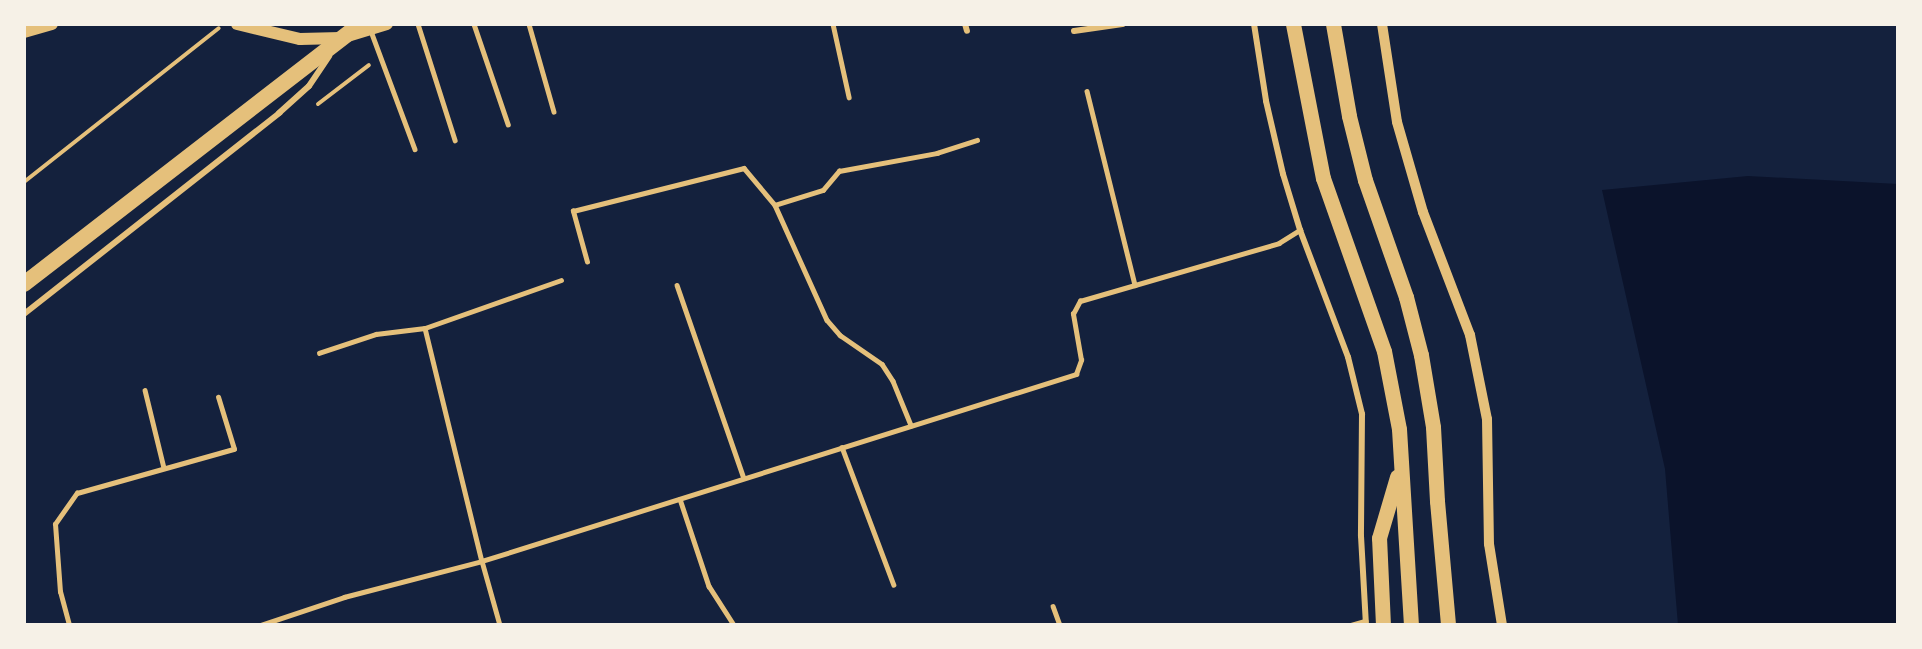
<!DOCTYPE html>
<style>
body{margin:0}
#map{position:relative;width:1922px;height:649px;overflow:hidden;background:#14213d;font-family:Raleway,sans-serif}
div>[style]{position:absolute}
.water>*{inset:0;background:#0b132b}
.path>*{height:4px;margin:-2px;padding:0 2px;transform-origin:2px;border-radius:2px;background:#e5c07b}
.service>*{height:4.5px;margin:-2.25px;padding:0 2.25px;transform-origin:2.25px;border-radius:2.25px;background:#e5c07b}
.minor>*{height:6px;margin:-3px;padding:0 3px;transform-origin:3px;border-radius:3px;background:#e5c07b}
.tertiary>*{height:10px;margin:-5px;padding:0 5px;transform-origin:5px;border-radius:5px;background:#e5c07b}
.secondary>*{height:12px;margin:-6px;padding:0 6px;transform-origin:6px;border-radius:6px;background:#e5c07b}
.primary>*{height:15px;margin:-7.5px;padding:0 7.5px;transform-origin:7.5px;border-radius:7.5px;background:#e5c07b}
.trunk>*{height:16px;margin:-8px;padding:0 8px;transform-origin:8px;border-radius:8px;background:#e5c07b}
span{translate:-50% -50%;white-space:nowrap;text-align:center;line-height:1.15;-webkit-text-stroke:4.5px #f6f1e7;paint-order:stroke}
.frame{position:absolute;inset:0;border:26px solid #f6f1e7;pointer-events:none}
</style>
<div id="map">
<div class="water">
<i style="clip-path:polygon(1748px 176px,1898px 184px,1898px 625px,1678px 625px,1665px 469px,1602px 190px)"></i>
</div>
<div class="path">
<i style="left:318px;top:104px;width:64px;rotate:-37.4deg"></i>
<i style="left:24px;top:182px;width:248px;rotate:-38.3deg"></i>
</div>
<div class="service">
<i style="left:418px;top:24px;width:122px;rotate:72.3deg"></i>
<i style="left:474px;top:24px;width:106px;rotate:71.2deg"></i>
<i style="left:529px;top:24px;width:91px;rotate:74.1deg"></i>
<i style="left:833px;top:24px;width:75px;rotate:77.6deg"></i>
<i style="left:371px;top:31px;width:126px;rotate:69.6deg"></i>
<i style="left:1087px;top:91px;width:200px;rotate:76.1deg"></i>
<i style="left:775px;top:205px;width:50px;rotate:-17.4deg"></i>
<i style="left:823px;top:190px;width:25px;rotate:-50deg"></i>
<i style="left:839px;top:171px;width:100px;rotate:-10.4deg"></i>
<i style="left:937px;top:153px;width:42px;rotate:-18deg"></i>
<i style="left:587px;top:262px;width:53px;rotate:-105.4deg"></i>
<i style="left:573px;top:211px;width:176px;rotate:-14.1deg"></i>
<i style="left:744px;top:168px;width:48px;rotate:50deg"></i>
<i style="left:775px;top:205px;width:126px;rotate:65.7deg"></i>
<i style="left:827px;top:320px;width:20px;rotate:49deg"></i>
<i style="left:840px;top:335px;width:51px;rotate:34.6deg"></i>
<i style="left:882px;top:364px;width:20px;rotate:57deg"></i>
<i style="left:893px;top:381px;width:48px;rotate:67.8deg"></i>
<i style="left:677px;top:285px;width:204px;rotate:70.9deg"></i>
<i style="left:425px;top:328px;width:240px;rotate:76.3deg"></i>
<i style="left:482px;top:561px;width:66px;rotate:74.3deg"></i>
<i style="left:319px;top:353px;width:60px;rotate:-18.4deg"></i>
<i style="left:376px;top:334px;width:49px;rotate:-7deg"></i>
<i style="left:425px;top:328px;width:144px;rotate:-19.4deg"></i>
<i style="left:145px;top:390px;width:80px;rotate:76.3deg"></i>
<i style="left:842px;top:447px;width:147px;rotate:69.4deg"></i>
<i style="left:680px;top:499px;width:92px;rotate:71.6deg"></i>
<i style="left:709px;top:586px;width:46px;rotate:57.3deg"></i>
<i style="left:1053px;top:606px;width:20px;rotate:70deg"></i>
<i style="left:69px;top:625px;width:34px;rotate:-105deg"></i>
<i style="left:60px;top:592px;width:68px;rotate:-94.2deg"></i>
<i style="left:55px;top:524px;width:38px;rotate:-55deg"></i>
<i style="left:77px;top:493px;width:163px;rotate:-15.7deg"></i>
<i style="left:234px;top:449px;width:54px;rotate:-107.1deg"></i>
<i style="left:261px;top:625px;width:88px;rotate:-18.6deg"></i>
<i style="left:344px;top:597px;width:143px;rotate:-14.6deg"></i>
<i style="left:482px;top:561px;width:623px;rotate:-17.47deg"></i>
<i style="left:1076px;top:374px;width:15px;rotate:-70deg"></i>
<i style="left:1081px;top:360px;width:47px;rotate:-99.9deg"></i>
<i style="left:1073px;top:314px;width:15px;rotate:-62deg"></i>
<i style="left:1080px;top:301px;width:207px;rotate:-16.2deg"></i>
<i style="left:1279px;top:243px;width:25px;rotate:-32deg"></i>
<i style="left:1351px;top:625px;width:15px;rotate:-16deg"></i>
</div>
<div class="minor">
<i style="left:965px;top:24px;width:7px;rotate:74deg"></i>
<i style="left:1254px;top:24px;width:78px;rotate:81.1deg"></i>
<i style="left:1266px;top:101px;width:75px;rotate:76.9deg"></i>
<i style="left:1283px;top:174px;width:59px;rotate:73.1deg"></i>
<i style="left:1300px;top:230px;width:136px;rotate:69.3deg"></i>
<i style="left:1348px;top:357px;width:59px;rotate:76.2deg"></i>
<i style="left:1362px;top:414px;width:122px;rotate:90.5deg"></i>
<i style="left:1361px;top:536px;width:89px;rotate:86.8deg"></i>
<i style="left:1074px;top:31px;width:49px;rotate:-8.1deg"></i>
<i style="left:24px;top:314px;width:325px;rotate:-38.2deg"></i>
<i style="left:279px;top:113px;width:40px;rotate:-42deg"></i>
<i style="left:309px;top:86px;width:36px;rotate:-56deg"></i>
</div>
<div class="tertiary">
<i style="left:1382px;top:24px;width:99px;rotate:81.3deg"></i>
<i style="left:1397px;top:122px;width:94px;rotate:73.9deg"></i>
<i style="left:1423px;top:212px;width:132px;rotate:69.1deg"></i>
<i style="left:1470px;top:335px;width:86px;rotate:78.6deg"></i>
<i style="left:1487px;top:419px;width:125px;rotate:89.1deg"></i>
<i style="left:1489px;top:544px;width:82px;rotate:80.9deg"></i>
</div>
<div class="secondary">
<i style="left:237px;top:24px;width:65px;rotate:13.4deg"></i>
<i style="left:300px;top:39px;width:41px;rotate:-1.4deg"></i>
<i style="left:341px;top:38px;width:48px;rotate:-16.9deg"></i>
<i style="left:24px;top:32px;width:29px;rotate:-16deg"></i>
</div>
<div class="primary">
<i style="left:1293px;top:24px;width:157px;rotate:79deg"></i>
<i style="left:1323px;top:178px;width:183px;rotate:70.6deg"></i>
<i style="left:1384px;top:351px;width:79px;rotate:79.1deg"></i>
<i style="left:1399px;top:429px;width:196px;rotate:86.5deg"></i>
<i style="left:1333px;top:24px;width:93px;rotate:80.1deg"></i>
<i style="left:1349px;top:116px;width:66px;rotate:76deg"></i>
<i style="left:1365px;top:180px;width:124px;rotate:70.7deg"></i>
<i style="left:1406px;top:297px;width:60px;rotate:75.5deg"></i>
<i style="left:1421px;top:355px;width:73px;rotate:80.5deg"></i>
<i style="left:1433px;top:427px;width:74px;rotate:86.9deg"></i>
<i style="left:1437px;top:501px;width:124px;rotate:84.9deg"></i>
<i style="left:1383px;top:625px;width:87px;rotate:-92.6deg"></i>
<i style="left:1379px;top:538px;width:64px;rotate:-73.6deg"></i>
</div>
<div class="trunk">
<i style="left:24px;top:284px;width:425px;rotate:-37.7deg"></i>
</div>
<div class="frame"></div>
</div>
